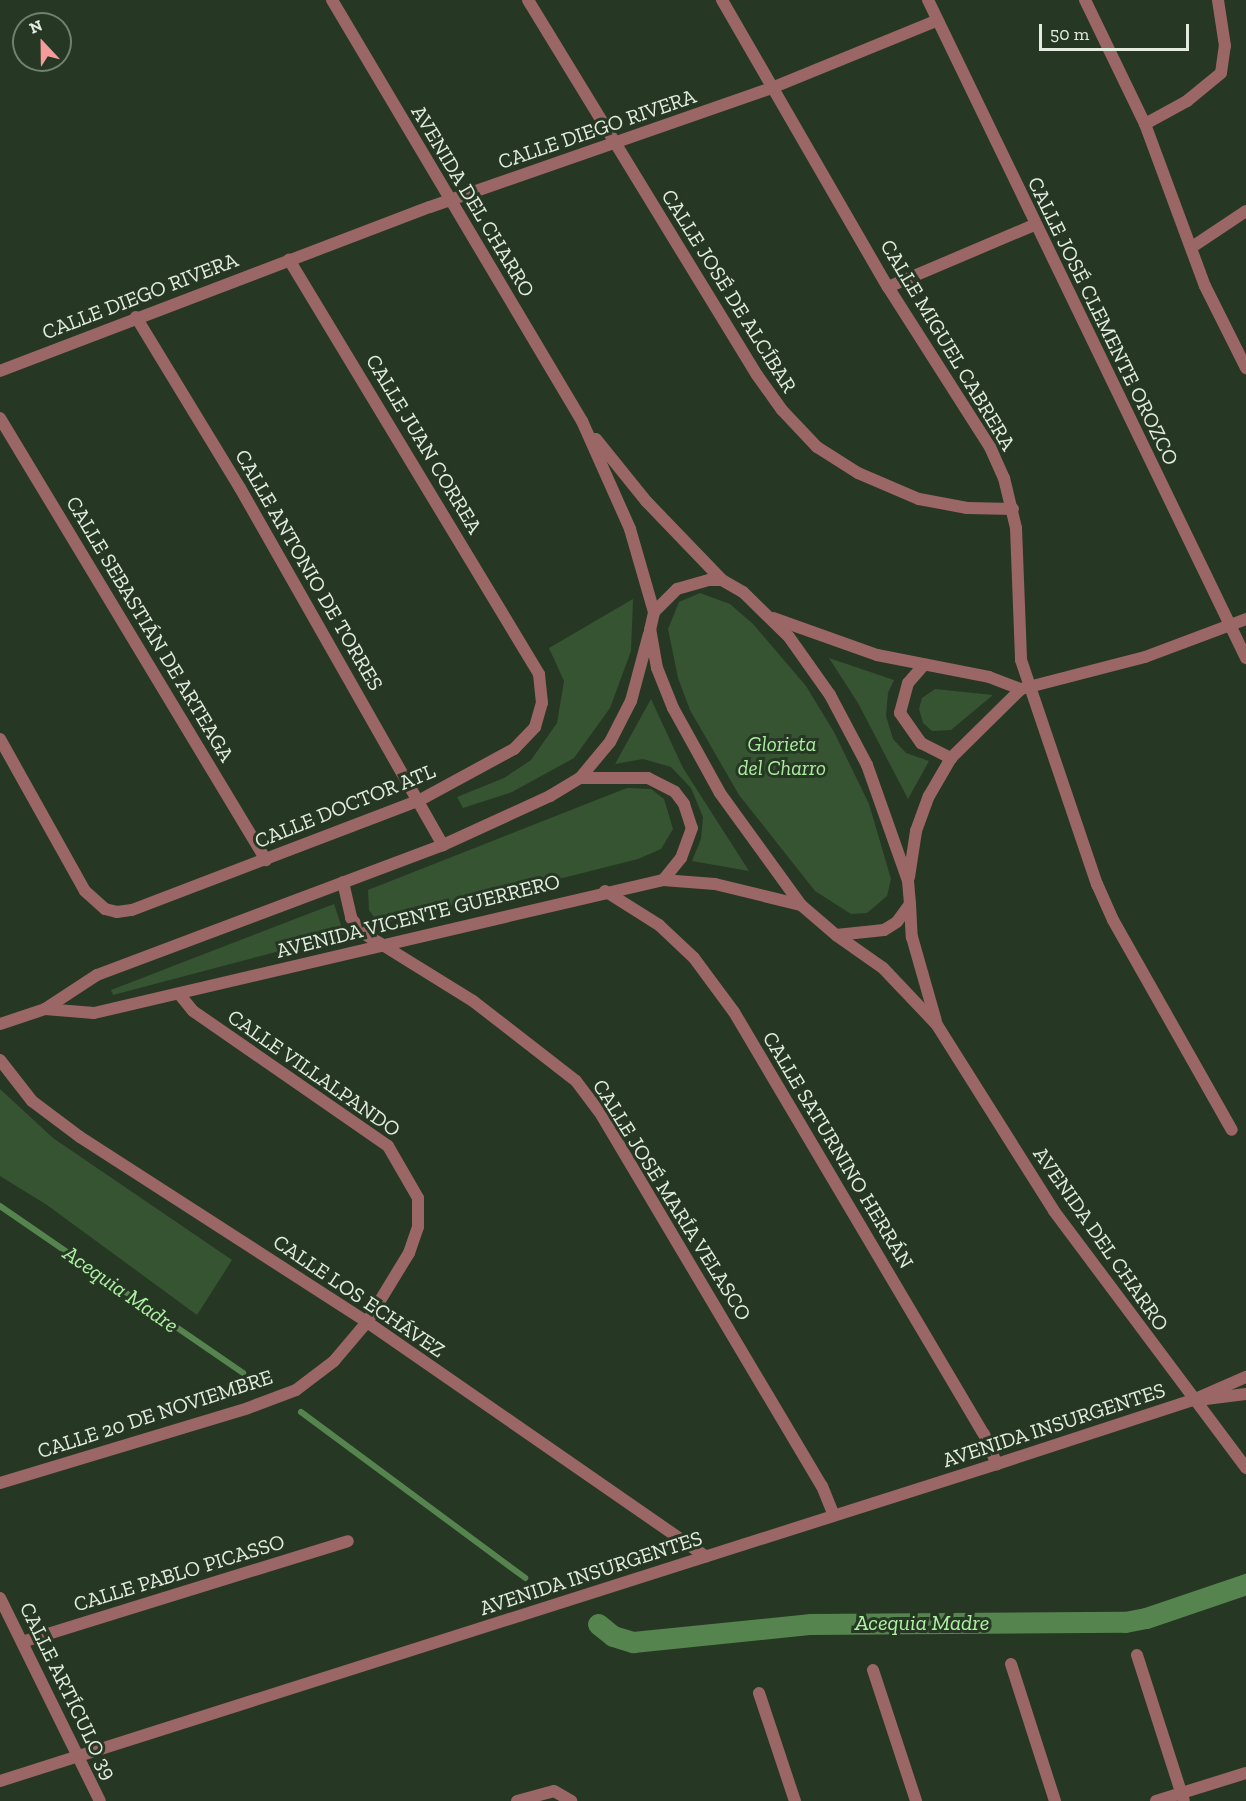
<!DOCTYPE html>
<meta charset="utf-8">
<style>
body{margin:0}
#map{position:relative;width:1246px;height:1801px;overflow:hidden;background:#263723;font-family:"Zilla Slab",serif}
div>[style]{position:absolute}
.green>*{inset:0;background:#375432}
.stream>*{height:6px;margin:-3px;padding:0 3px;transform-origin:3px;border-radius:3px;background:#56844f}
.canal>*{height:21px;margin:-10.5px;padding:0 10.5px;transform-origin:10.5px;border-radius:10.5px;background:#56844f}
.minor>*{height:12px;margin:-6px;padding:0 6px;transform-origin:6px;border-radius:6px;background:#9b6666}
.tertiary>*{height:12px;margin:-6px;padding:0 6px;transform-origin:6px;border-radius:6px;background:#9b6666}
span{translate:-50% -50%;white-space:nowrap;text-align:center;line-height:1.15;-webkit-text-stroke:6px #263723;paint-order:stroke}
.street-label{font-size:21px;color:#e2ede0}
.park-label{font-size:21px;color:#aceea1;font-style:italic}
.water-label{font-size:22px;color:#aff2a4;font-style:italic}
.north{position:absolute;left:12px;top:12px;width:60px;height:60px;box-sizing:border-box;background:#263723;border:2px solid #71806f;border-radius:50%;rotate:338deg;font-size:16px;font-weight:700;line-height:24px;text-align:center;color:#e2ede0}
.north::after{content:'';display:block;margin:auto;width:21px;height:27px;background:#f59b9c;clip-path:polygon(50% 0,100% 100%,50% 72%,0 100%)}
.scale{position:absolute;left:1039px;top:24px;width:150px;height:27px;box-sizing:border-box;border:3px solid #e2ede0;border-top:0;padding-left:8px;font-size:18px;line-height:21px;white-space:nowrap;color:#e2ede0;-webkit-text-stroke:4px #263723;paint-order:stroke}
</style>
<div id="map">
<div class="green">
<i style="clip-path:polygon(700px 593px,730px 604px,753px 624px,806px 686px,834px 732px,869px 804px,891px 879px,887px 896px,867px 913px,851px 914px,815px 891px,739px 795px,690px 710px,678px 678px,668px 629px,679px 602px)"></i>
<i style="clip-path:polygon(633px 599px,631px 651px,610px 708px,574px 758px,512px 792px,463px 808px,457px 797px,504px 778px,531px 760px,557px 723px,564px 681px,549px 648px)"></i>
<i style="clip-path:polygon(829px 658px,894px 680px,888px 693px,886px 716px,893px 739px,906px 753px,929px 761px,908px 799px,858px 703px)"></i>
<i style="clip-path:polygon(935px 689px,993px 695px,951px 730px,932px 731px,923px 723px,919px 709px,922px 698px)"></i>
<i style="clip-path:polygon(651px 699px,683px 768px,749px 871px,692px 861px,701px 839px,703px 817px,691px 788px,671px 767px,643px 759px,615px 764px)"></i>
<i style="clip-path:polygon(627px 788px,651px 789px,664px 799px,673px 829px,661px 849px,638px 859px,379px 924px,369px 910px,368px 890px)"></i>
<i style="clip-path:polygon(334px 904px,344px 934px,113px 995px,111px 990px)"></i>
<i style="clip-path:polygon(0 1089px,53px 1138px,232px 1260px,197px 1315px,47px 1205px,0 1176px)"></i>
</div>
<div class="stream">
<i style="left:0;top:1206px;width:295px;rotate:34.5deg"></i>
<i style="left:301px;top:1412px;width:279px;rotate:36.5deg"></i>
</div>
<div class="canal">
<i style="left:598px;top:1624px;width:19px;rotate:39deg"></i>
<i style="left:613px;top:1636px;width:21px;rotate:17deg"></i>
<i style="left:633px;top:1642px;width:179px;rotate:-5.8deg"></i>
<i style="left:811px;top:1624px;width:314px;rotate:-0.4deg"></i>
<i style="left:1125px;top:1622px;width:21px;rotate:-11deg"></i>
<i style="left:1146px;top:1618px;width:106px;rotate:-18.8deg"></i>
</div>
<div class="minor">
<i style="left:528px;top:0;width:439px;rotate:58.6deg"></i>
<i style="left:757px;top:375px;width:43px;rotate:54.5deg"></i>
<i style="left:782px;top:410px;width:51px;rotate:46.6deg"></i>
<i style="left:817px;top:447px;width:49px;rotate:32.4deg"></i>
<i style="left:858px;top:473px;width:66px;rotate:23.1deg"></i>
<i style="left:919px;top:499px;width:49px;rotate:10.6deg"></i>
<i style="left:967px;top:508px;width:46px;rotate:1.2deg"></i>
<i style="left:722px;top:0;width:332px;rotate:60deg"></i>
<i style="left:888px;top:287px;width:190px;rotate:57.5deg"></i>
<i style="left:990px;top:447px;width:34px;rotate:66deg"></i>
<i style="left:1004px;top:478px;width:51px;rotate:76.5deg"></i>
<i style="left:1016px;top:528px;width:132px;rotate:87.8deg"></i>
<i style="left:1021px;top:660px;width:237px;rotate:71.3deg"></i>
<i style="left:1097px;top:884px;width:39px;rotate:66deg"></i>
<i style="left:1113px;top:920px;width:241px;rotate:60.5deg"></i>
<i style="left:928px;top:0;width:731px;rotate:64.21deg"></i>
<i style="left:1085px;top:0;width:138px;rotate:64.2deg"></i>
<i style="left:1145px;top:124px;width:173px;rotate:69.7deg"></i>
<i style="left:1205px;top:286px;width:92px;rotate:63.4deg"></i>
<i style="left:1145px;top:124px;width:48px;rotate:-28.7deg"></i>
<i style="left:1187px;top:101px;width:44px;rotate:-39.5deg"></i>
<i style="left:1221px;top:73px;width:27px;rotate:-82deg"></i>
<i style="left:1225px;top:46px;width:47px;rotate:-98.7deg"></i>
<i style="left:1192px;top:247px;width:65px;rotate:-33.7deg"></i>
<i style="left:888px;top:287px;width:159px;rotate:-23deg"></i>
<i style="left:136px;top:317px;width:200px;rotate:58.7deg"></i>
<i style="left:240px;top:488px;width:411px;rotate:60.4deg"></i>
<i style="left:0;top:371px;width:460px;rotate:-20.9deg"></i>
<i style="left:430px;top:207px;width:364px;rotate:-19.2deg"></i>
<i style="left:774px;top:87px;width:175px;rotate:-22.2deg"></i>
<i style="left:0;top:418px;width:516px;rotate:58.96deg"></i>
<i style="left:0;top:739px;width:174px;rotate:60.8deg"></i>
<i style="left:85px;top:891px;width:27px;rotate:42deg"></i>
<i style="left:105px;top:909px;width:12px;rotate:14deg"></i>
<i style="left:117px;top:912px;width:15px;rotate:-8deg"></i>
<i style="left:132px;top:910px;width:308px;rotate:-20.9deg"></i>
<i style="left:420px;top:800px;width:107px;rotate:-28.5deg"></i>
<i style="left:514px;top:749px;width:30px;rotate:-46deg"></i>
<i style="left:535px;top:727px;width:25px;rotate:-74deg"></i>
<i style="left:542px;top:703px;width:29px;rotate:-96deg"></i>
<i style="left:539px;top:674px;width:484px;rotate:-121.1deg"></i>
<i style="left:605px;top:891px;width:64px;rotate:32.2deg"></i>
<i style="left:659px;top:925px;width:48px;rotate:43.3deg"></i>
<i style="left:694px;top:958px;width:67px;rotate:53.5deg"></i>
<i style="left:734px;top:1012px;width:490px;rotate:59.4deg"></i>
<i style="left:984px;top:1434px;width:33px;rotate:67deg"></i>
<i style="left:381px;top:944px;width:108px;rotate:31.8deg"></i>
<i style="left:473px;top:1001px;width:130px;rotate:37.8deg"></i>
<i style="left:576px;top:1081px;width:38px;rotate:53deg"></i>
<i style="left:599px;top:1111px;width:436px;rotate:59.3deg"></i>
<i style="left:822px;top:1486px;width:31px;rotate:68deg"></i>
<i style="left:0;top:1060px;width:52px;rotate:52deg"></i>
<i style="left:32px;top:1101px;width:60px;rotate:36.9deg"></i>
<i style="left:80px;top:1137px;width:341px;rotate:32.8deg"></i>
<i style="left:367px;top:1322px;width:412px;rotate:34.7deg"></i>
<i style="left:0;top:1483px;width:259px;rotate:-16.8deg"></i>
<i style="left:248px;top:1408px;width:51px;rotate:-20.6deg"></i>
<i style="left:296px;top:1390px;width:48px;rotate:-37.3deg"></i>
<i style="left:334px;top:1361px;width:51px;rotate:-49.8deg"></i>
<i style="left:367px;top:1322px;width:81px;rotate:-58.7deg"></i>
<i style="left:409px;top:1253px;width:28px;rotate:-71deg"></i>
<i style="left:418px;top:1227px;width:29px;rotate:-90deg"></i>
<i style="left:418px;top:1198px;width:60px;rotate:-120deg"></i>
<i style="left:388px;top:1146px;width:237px;rotate:-145.3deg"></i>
<i style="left:193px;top:1011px;width:22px;rotate:-129deg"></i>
<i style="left:0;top:1598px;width:226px;rotate:63.8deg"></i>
<i style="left:22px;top:1642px;width:341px;rotate:-17.2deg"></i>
<i style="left:1137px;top:1655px;width:153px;rotate:72.2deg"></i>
<i style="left:1011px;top:1664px;width:144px;rotate:72.2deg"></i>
<i style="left:873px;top:1670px;width:138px;rotate:71.8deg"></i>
<i style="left:759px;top:1693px;width:114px;rotate:71.6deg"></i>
<i style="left:517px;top:1801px;width:38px;rotate:-15deg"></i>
<i style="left:554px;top:1791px;width:20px;rotate:30deg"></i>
<i style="left:1156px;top:1801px;width:94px;rotate:-17.3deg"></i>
</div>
<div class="tertiary">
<i style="left:332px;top:0;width:490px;rotate:59.3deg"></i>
<i style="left:582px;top:421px;width:118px;rotate:66deg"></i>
<i style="left:630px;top:529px;width:86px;rotate:73.9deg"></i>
<i style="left:596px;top:439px;width:80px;rotate:51.1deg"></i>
<i style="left:646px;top:501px;width:110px;rotate:46.1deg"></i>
<i style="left:709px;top:580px;width:13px"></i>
<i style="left:722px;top:580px;width:24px;rotate:30deg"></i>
<i style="left:743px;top:592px;width:64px;rotate:44.4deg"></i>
<i style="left:789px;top:637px;width:71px;rotate:54.7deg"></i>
<i style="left:830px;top:695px;width:79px;rotate:62.1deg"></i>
<i style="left:867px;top:765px;width:123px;rotate:70.5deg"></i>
<i style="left:908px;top:881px;width:23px;rotate:85deg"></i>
<i style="left:910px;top:904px;width:22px;rotate:126deg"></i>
<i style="left:897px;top:922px;width:15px;rotate:148deg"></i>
<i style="left:884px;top:930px;width:48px;rotate:174.1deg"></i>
<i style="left:836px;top:935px;width:46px;rotate:-139.4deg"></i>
<i style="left:801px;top:905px;width:138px;rotate:-125.9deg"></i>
<i style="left:720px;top:793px;width:97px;rotate:-118.9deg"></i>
<i style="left:673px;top:708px;width:43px;rotate:-111.8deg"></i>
<i style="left:657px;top:668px;width:39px;rotate:-100deg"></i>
<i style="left:650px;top:630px;width:18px;rotate:-77deg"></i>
<i style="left:654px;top:612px;width:33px;rotate:-45deg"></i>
<i style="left:677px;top:589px;width:33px;rotate:-16deg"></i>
<i style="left:773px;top:618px;width:110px;rotate:19.6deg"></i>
<i style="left:877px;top:655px;width:114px;rotate:11.1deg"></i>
<i style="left:989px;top:677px;width:34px;rotate:21deg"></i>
<i style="left:1021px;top:689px;width:128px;rotate:-14.5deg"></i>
<i style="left:1145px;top:657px;width:108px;rotate:-20.6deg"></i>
<i style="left:922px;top:667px;width:21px;rotate:131deg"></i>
<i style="left:908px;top:683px;width:31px;rotate:105deg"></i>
<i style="left:900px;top:713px;width:37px;rotate:55deg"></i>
<i style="left:921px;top:743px;width:34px;rotate:27deg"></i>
<i style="left:580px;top:778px;width:68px"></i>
<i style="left:648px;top:778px;width:30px;rotate:27deg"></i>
<i style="left:675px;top:792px;width:15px;rotate:53deg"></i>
<i style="left:684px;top:804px;width:25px;rotate:72deg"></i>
<i style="left:692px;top:828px;width:32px;rotate:110deg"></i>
<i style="left:681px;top:858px;width:28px;rotate:129deg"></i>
<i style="left:909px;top:877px;width:47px;rotate:-81.3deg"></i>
<i style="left:916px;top:831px;width:37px;rotate:-70deg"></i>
<i style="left:929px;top:796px;width:44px;rotate:-59.9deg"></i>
<i style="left:951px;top:758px;width:98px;rotate:-44.6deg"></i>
<i style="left:343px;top:882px;width:37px;rotate:77deg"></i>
<i style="left:351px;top:918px;width:19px;rotate:51deg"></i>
<i style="left:363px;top:933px;width:21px;rotate:31deg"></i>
<i style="left:910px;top:904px;width:33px;rotate:87deg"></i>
<i style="left:912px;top:937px;width:87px;rotate:74.1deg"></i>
<i style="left:836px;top:935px;width:57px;rotate:35.1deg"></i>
<i style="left:883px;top:968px;width:79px;rotate:46.5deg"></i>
<i style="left:937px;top:1025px;width:220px;rotate:57.8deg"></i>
<i style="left:1054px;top:1211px;width:321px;rotate:53.2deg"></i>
<i style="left:45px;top:1009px;width:49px;rotate:4.7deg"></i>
<i style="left:94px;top:1013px;width:584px;rotate:-13.16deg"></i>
<i style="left:663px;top:880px;width:52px;rotate:4.4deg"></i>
<i style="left:715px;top:884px;width:89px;rotate:13.7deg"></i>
<i style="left:0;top:1024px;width:47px;rotate:-18.4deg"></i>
<i style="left:45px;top:1009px;width:62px;rotate:-33.2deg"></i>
<i style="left:97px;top:975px;width:370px;rotate:-20.6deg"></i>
<i style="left:443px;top:845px;width:118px;rotate:-24.6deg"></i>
<i style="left:550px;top:796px;width:35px;rotate:-31deg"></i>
<i style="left:580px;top:778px;width:47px;rotate:-50.2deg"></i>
<i style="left:610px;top:742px;width:46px;rotate:-62.9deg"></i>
<i style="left:631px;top:701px;width:69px;rotate:-75deg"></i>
<i style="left:1206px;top:1399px;width:40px;rotate:-7.1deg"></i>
<i style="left:0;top:1781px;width:1046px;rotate:-17.64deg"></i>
<i style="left:997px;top:1464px;width:206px;rotate:-18.1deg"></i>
<i style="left:1193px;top:1400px;width:58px;rotate:-23.5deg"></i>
</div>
<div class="street-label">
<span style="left:597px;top:129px;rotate:-19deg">CALLE DIEGO RIVERA</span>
<span style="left:473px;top:201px;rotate:59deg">AVENIDA DEL CHARRO</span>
<span style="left:729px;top:291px;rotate:58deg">CALLE JOSÉ DE ALCÍBAR</span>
<span style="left:140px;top:296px;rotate:-21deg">CALLE DIEGO RIVERA</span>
<span style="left:1103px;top:321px;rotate:64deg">CALLE JOSÉ CLEMENTE OROZCO</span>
<span style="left:948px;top:345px;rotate:59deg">CALLE MIGUEL CABRERA</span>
<span style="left:424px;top:444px;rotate:59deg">CALLE JUAN CORREA</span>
<span style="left:309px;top:570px;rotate:60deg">CALLE ANTONIO DE TORRES</span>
<span style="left:150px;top:629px;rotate:59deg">CALLE SEBASTIÁN DE ARTEAGA</span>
<span style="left:345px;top:806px;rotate:-22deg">CALLE DOCTOR ATL</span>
<span style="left:418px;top:916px;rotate:-14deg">AVENIDA VICENTE GUERRERO</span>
<span style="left:314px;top:1073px;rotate:35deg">CALLE VILLALPANDO</span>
<span style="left:838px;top:1150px;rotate:59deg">CALLE SATURNINO HERRÁN</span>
<span style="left:672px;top:1200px;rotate:58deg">CALLE JOSÉ MARÍA VELASCO</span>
<span style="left:1101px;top:1239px;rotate:55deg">AVENIDA DEL CHARRO</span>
<span style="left:359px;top:1296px;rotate:34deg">CALLE LOS ECHÁVEZ</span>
<span style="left:155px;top:1414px;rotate:-18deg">CALLE 20 DE NOVIEMBRE</span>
<span style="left:1054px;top:1425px;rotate:-18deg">AVENIDA INSURGENTES</span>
<span style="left:179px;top:1573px;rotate:-17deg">CALLE PABLO PICASSO</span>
<span style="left:591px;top:1573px;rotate:-18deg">AVENIDA INSURGENTES</span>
<span style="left:68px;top:1691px;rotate:64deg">CALLE ARTÍCULO 39</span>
</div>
<div class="park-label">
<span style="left:782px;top:756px">Glorieta<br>del Charro</span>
</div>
<div class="water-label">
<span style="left:121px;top:1289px;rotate:35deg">Acequia Madre</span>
<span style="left:922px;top:1623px">Acequia Madre</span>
</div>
<div class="north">N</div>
<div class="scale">50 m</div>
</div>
